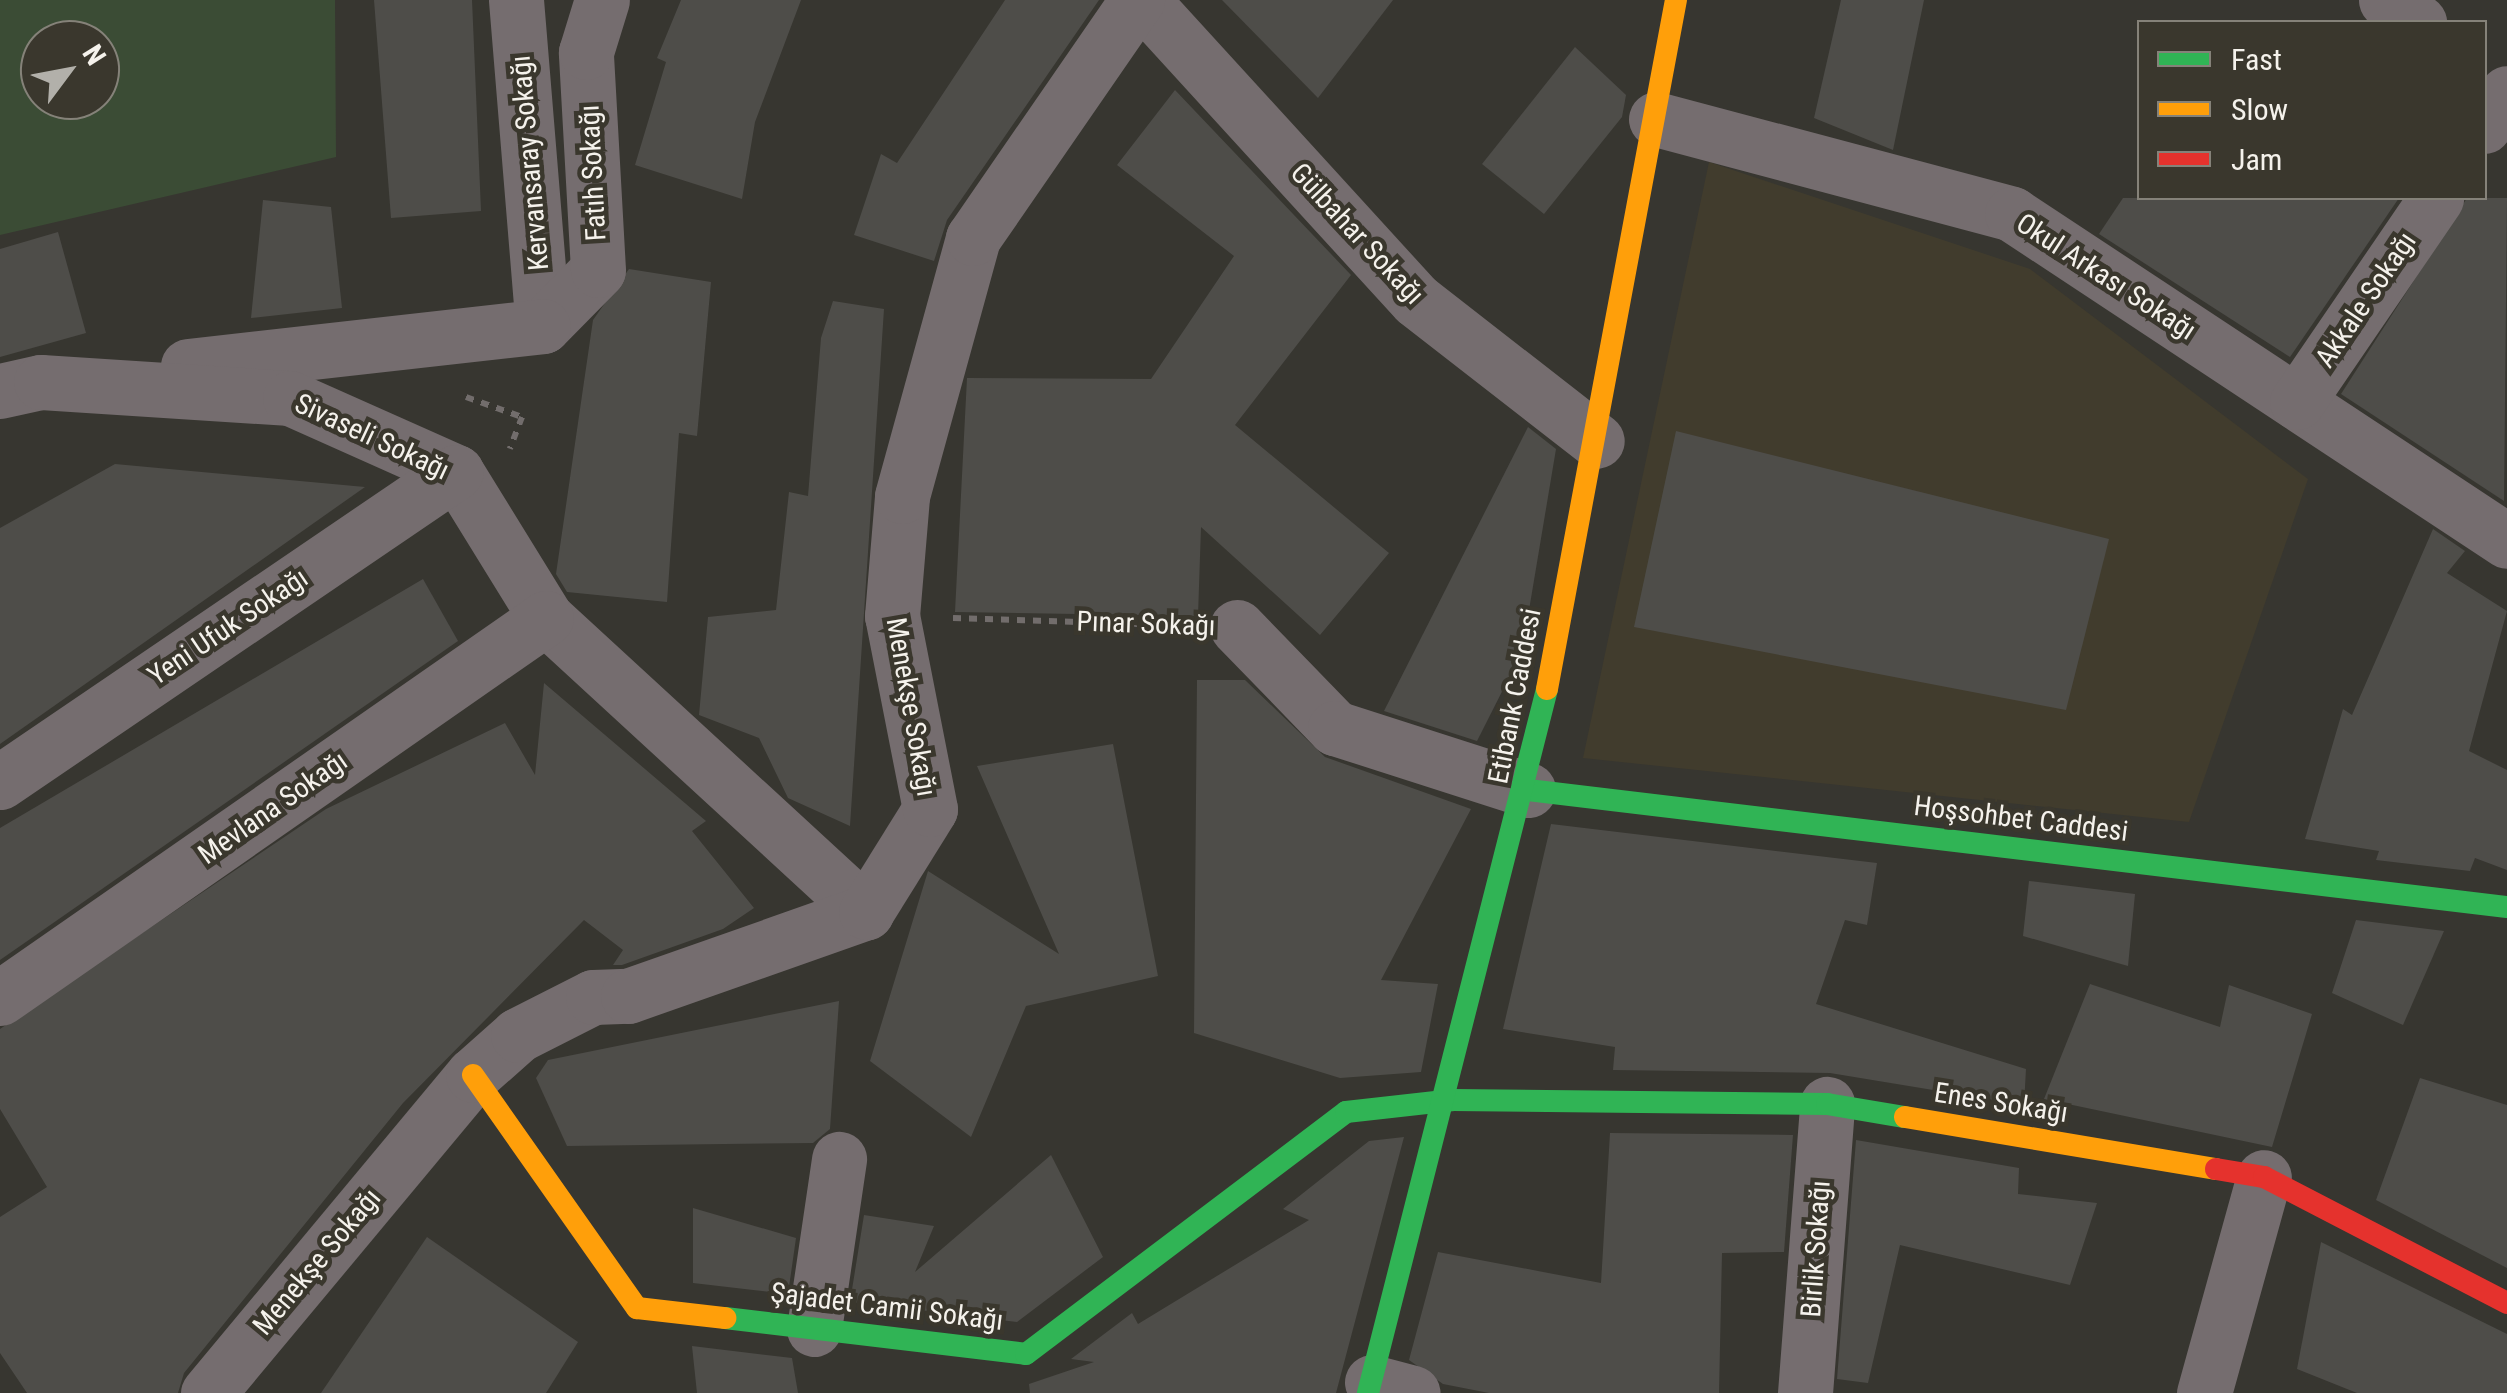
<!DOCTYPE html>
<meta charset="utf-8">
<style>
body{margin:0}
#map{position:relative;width:2507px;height:1393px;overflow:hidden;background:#373630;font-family:"Roboto Condensed",sans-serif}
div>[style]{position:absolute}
.built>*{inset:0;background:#413c2d}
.green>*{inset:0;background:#3b4c35}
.building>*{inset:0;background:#4e4d49}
.path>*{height:6px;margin-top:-3px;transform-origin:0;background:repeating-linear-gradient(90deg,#726d6c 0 8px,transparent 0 16px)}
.street>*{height:55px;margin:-27.5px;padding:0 27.5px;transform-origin:27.5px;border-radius:27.5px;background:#756d6f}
.fast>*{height:22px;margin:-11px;padding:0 11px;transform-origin:11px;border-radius:11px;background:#30b455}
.slow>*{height:22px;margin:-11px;padding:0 11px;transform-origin:11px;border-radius:11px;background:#ff9f0a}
.jam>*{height:22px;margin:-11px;padding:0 11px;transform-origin:11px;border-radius:11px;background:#e5322d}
span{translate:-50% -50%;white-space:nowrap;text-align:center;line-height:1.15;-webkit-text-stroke:9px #3a372d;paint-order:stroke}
.street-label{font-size:28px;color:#f5f2ec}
.legend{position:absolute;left:2137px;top:20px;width:350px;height:180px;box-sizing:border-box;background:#3a372d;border:2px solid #858279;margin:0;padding:12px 18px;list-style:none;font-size:30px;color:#f5f2ec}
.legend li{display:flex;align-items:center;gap:20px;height:50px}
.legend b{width:50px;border:2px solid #858279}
.north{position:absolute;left:20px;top:20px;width:100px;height:100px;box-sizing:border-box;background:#3a372d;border:2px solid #858279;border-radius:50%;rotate:58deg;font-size:28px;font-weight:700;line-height:40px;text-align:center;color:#f5f2ec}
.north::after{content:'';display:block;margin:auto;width:35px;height:45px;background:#b2b0aa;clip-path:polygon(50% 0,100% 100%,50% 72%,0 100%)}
</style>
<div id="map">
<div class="built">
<i style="clip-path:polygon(1709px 162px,2030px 269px,2308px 479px,2189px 822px,1583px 758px)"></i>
</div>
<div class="green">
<i style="clip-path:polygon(evenodd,0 0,335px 0,336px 157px,0 235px,0 0,40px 40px,100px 40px,100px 100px,40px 100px,40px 40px)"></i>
</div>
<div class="building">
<i style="clip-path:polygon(374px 0,472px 0,481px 211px,391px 218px)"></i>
<i style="clip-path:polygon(681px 0,801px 0,755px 122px,742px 199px,635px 165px,666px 62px,657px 58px)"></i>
<i style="clip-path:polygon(1005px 0,1099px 0,947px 220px,934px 261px,854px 235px,881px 154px,897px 163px)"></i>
<i style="clip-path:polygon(1222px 0,1393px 0,1318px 98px)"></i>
<i style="clip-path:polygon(1841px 0,1924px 0,1893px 150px,1814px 118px)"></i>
<i style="clip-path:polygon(1575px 47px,1626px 95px,1622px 117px,1544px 214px,1482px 164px)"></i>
<i style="clip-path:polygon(1175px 90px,1351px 275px,1235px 425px,1389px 553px,1320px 635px,1201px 527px,1198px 616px,955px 612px,967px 378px,1151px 379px,1234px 256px,1117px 165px)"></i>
<i style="clip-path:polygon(2123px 198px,2399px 198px,2290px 357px,2099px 234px)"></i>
<i style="clip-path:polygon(2467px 198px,2507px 198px,2504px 501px,2341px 394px)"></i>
<i style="clip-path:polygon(263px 200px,331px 207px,342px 308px,251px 318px)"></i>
<i style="clip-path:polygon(58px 232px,86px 333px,0 357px,0 249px)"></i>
<i style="clip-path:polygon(629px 269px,711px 282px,697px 436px,679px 433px,667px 602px,567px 592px,556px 574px,593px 320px)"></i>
<i style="clip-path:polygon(833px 301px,884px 309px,850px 826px,788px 798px,759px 738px,699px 715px,708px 617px,776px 610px,789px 492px,808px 496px,821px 338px)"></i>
<i style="clip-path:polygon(1528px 427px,1556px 449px,1522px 652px,1477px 741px,1384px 711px)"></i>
<i style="clip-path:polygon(1676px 431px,2109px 539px,2066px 710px,1634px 627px)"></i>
<i style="clip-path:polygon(115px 464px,365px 487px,0 744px,0 528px)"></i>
<i style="clip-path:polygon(2433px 529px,2465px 551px,2447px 573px,2507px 611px,2469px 751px,2507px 770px,2507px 870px,2475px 858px,2470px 871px,2376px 860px,2379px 851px,2305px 839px,2343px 709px,2352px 715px)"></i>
<i style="clip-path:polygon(423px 579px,458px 641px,0 960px,0 828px)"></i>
<i style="clip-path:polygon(1197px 680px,1245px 680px,1325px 757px,1471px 809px,1381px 980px,1438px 984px,1421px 1072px,1340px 1078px,1194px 1033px)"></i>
<i style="clip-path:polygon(544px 683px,706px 821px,692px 831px,754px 908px,723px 929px,622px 965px,613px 965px,623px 950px,584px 920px,403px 1103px,184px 1373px,178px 1393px,27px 1393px,0 1353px,0 1217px,47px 1187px,0 1109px,0 1029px,326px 809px,505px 723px,535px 775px)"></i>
<i style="clip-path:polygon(1113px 744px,1158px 976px,1026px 1006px,971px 1137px,870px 1061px,928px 871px,1059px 954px,977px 766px)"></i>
<i style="clip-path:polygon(1551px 824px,1877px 863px,1867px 925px,1845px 920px,1816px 1004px,2026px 1069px,2024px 1105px,1830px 1073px,1613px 1070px,1615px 1047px,1503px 1029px)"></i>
<i style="clip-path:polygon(2029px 881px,2135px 894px,2128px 966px,2023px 936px)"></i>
<i style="clip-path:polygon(2356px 920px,2444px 931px,2403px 1025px,2332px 993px)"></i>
<i style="clip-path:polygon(2090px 984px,2220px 1027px,2229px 985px,2312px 1014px,2272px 1147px,2044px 1099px)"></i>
<i style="clip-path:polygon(839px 1001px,830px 1129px,813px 1143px,567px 1146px,536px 1078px,548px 1060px)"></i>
<i style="clip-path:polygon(2420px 1078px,2507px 1105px,2507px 1268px,2376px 1200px)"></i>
<i style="clip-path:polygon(1610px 1133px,1793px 1135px,1784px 1252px,1722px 1253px,1719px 1393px,1489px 1393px,1443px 1384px,1409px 1360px,1438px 1252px,1601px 1283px)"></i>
<i style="clip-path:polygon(1404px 1137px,1336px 1393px,1030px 1393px,1029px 1384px,1094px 1362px,1071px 1359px,1132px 1313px,1138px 1324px,1309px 1220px,1283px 1209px,1369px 1141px)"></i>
<i style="clip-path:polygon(1856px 1140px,2019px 1168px,2018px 1194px,2097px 1203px,2070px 1285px,1900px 1245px,1868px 1383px,1837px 1379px)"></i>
<i style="clip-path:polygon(1051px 1155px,1103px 1257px,1017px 1322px,850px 1302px,864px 1215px,934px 1226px,915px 1272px)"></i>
<i style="clip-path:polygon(693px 1208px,796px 1238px,788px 1294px,693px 1283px)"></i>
<i style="clip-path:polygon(427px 1237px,578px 1342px,546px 1393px,321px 1393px)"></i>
<i style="clip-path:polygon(2321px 1242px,2507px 1334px,2507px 1393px,2357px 1393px,2297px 1369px)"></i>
<i style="clip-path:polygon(692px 1346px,792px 1358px,798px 1393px,697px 1393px)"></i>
</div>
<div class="path">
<i style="left:466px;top:397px;width:59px;rotate:19.7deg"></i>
<i style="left:522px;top:417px;width:34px;rotate:111deg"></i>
<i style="left:953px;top:618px;width:228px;rotate:1.8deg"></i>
</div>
<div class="street">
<i style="left:516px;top:0;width:327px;rotate:85.3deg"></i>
<i style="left:1142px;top:0;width:406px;rotate:47.6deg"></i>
<i style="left:1416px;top:300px;width:229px;rotate:37.9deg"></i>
<i style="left:2386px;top:0;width:40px;rotate:34deg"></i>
<i style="left:1656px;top:119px;width:368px;rotate:14.9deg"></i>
<i style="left:2012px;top:214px;width:593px;rotate:33.45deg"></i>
<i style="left:2484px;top:126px;width:40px;rotate:-55.1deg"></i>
<i style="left:543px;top:326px;width:78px;rotate:-45.5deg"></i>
<i style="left:598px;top:270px;width:218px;rotate:-93.2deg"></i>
<i style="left:586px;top:52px;width:54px;rotate:-72.9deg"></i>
<i style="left:188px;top:366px;width:357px;rotate:-6.4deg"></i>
<i style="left:0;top:391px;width:42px;rotate:-12.4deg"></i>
<i style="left:41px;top:382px;width:250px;rotate:3.7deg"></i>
<i style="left:290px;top:398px;width:182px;rotate:24deg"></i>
<i style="left:456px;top:472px;width:172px;rotate:58.3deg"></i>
<i style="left:546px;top:618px;width:435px;rotate:42.6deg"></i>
<i style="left:2297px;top:402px;width:247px;rotate:-55.7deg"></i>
<i style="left:1237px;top:627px;width:141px;rotate:45.9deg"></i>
<i style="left:1335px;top:728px;width:203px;rotate:17.8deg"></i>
<i style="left:0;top:782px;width:551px;rotate:-34.21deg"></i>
<i style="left:0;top:998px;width:665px;rotate:-34.84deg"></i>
<i style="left:814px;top:1329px;width:172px;rotate:-81.6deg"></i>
<i style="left:1372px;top:1382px;width:42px;rotate:15deg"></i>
<i style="left:208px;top:1393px;width:414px;rotate:-50.2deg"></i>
<i style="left:473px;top:1075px;width:60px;rotate:-41.6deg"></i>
<i style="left:518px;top:1035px;width:84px;rotate:-26.9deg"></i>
<i style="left:593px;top:997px;width:35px;rotate:-2deg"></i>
<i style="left:628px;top:996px;width:252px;rotate:-19.4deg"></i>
<i style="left:866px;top:912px;width:121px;rotate:-58.1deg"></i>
<i style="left:930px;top:809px;width:197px;rotate:-101.1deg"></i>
<i style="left:892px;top:616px;width:120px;rotate:-85.2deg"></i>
<i style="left:902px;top:496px;width:268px;rotate:-74.6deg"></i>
<i style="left:973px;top:238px;width:289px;rotate:-55.4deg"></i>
<i style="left:1805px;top:1393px;width:290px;rotate:-85.6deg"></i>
<i style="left:2204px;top:1393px;width:224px;rotate:-74.5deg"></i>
</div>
<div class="fast">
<i style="left:1528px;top:790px;width:986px;rotate:6.82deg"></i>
<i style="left:725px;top:1318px;width:303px;rotate:6.8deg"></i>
<i style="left:1026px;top:1354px;width:401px;rotate:-37.1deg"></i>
<i style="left:1346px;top:1112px;width:108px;rotate:-6.4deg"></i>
<i style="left:1453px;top:1100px;width:374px;rotate:0.6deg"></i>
<i style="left:1827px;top:1104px;width:79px;rotate:9.5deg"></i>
<i style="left:1368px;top:1393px;width:726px;rotate:-75.73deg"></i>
</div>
<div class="slow">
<i style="left:1547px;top:689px;width:701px;rotate:-79.4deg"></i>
<i style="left:473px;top:1075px;width:285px;rotate:54.9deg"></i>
<i style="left:637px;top:1308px;width:89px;rotate:6.5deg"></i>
<i style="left:1905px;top:1117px;width:315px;rotate:9.5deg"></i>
</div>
<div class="jam">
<i style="left:2216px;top:1169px;width:49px;rotate:9.5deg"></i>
<i style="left:2264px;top:1177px;width:274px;rotate:27.4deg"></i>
</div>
<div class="street-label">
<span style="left:530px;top:163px;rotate:-95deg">Kervansaray Sokağı</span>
<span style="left:593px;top:173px;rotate:-93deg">Fatıh Sokağı</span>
<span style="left:1357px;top:234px;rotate:47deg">Gülbahar Sokağı</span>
<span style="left:2106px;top:277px;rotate:33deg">Okul Arkası Sokağı</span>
<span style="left:2366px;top:300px;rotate:-56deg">Akkale Sokağı</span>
<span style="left:372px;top:437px;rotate:25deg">Sivaseli Sokağı</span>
<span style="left:1146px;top:624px;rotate:2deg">Pınar Sokağı</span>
<span style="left:228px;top:627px;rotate:-34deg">Yeni Ufuk Sokağı</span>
<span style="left:1515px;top:696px;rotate:-79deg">Etibank Caddesi</span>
<span style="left:911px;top:707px;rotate:80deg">Menekşe Sokağı</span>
<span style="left:273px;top:808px;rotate:-35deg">Mevlana Sokağı</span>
<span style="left:2021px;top:819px;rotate:7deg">Hoşsohbet Caddesi</span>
<span style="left:2001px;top:1103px;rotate:9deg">Enes Sokağı</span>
<span style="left:1816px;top:1249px;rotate:-86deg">Birlik Sokağı</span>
<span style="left:317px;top:1262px;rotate:-50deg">Menekşe Sokağı</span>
<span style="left:887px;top:1307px;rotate:7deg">Şajadet Camii Sokağı</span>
</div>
<ul class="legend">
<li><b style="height:12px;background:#30b455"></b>Fast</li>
<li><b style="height:12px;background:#ff9f0a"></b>Slow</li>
<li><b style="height:12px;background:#e5322d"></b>Jam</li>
</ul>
<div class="north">N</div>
</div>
